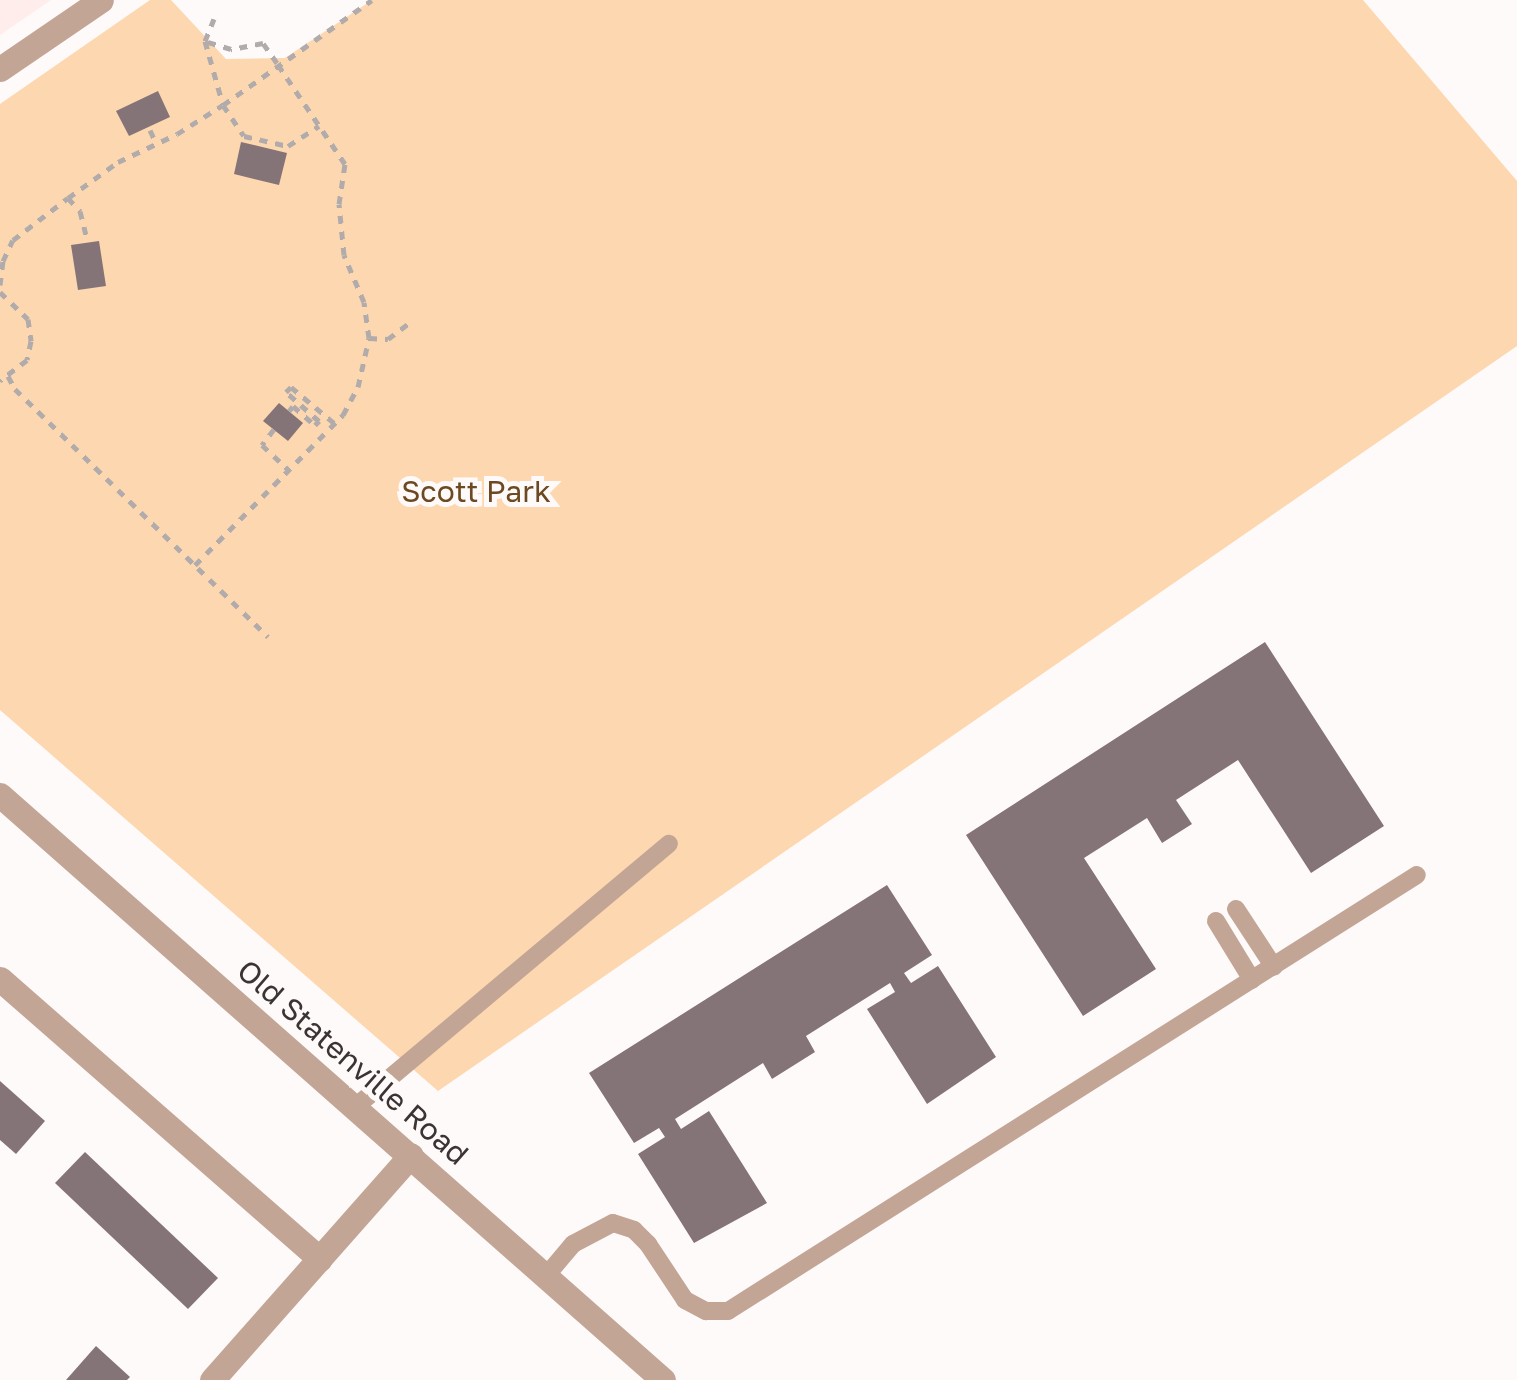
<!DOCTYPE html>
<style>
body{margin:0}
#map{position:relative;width:1517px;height:1380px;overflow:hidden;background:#fefaf9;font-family:"Golos Text",sans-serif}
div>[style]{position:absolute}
.built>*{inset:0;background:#feedeb}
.green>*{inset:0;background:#fdd7af}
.building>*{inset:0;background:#857477}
.path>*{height:5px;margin-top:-2.5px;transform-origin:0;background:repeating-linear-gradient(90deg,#b1acab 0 8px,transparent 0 16px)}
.lane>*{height:18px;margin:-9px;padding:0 9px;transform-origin:9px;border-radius:9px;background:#c3a596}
.street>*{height:25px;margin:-12.5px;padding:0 12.5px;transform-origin:12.5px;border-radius:12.5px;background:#c3a596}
span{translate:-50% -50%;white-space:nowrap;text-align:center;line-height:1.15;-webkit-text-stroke:10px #fefaf9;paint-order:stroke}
.park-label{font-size:30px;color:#6c4920}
.street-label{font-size:30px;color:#3b3433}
</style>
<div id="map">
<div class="built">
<i style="clip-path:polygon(0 0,51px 0,0 35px)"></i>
</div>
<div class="green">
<i style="clip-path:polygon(150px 0,171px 0,226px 59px,285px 58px,372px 0,1363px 0,1517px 181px,1517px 346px,438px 1091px,0 710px,0 104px)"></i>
</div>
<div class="building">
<i style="clip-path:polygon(158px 91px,170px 117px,129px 136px,116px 111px)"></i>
<i style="clip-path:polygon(241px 142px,287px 153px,279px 185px,234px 174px)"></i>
<i style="clip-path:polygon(99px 241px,106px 286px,78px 290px,71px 245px)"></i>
<i style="clip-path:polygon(279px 403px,303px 423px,288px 441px,263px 421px)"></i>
<i style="clip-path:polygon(1265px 642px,1384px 826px,1311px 873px,1238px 760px,1176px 800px,1192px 824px,1162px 843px,1147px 818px,1084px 858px,1156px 969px,1083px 1016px,966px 835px)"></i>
<i style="clip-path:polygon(887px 885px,932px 955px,904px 973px,911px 983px,938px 966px,996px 1057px,927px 1104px,867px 1009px,895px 992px,890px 983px,806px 1036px,815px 1052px,772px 1079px,763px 1063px,675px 1119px,681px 1129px,709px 1111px,767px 1203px,694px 1243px,638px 1154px,665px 1137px,659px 1128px,634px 1143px,589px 1073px)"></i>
<i style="clip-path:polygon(0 1081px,45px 1121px,16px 1154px,0 1140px)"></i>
<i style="clip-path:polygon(85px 1152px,218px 1278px,188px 1309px,55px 1183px)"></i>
<i style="clip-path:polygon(96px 1346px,130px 1377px,127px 1380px,66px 1380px)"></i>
</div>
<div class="path">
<i style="left:205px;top:41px;width:24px;rotate:-68deg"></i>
<i style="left:150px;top:130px;width:14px;rotate:65deg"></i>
<i style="left:68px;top:198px;width:18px;rotate:47deg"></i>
<i style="left:80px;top:211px;width:25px;rotate:76deg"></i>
<i style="left:0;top:285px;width:24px;rotate:-83deg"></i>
<i style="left:3px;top:261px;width:23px;rotate:-65deg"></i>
<i style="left:13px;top:240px;width:69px;rotate:-37.4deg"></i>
<i style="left:68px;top:198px;width:62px;rotate:-35.8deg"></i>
<i style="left:118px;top:162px;width:65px;rotate:-25.4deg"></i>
<i style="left:177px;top:134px;width:54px;rotate:-32.2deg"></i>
<i style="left:223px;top:105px;width:182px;rotate:-35.2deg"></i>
<i style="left:0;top:292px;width:39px;rotate:44deg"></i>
<i style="left:28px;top:319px;width:22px;rotate:82deg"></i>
<i style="left:31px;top:341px;width:19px;rotate:102deg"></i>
<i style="left:27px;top:360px;width:34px;rotate:143deg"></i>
<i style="left:369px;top:338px;width:19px;rotate:3deg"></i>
<i style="left:388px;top:339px;width:31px;rotate:-37deg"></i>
<i style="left:8px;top:376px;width:15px;rotate:62deg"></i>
<i style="left:15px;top:389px;width:354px;rotate:44.4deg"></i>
<i style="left:289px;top:411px;width:6px;rotate:-51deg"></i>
<i style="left:293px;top:406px;width:29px;rotate:41deg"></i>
<i style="left:315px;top:425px;width:6px;rotate:-45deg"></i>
<i style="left:319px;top:421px;width:44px;rotate:-138.7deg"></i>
<i style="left:286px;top:392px;width:7px;rotate:-45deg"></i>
<i style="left:291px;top:387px;width:56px;rotate:39.9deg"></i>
<i style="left:274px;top:429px;width:20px;rotate:127deg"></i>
<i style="left:262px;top:445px;width:35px;rotate:43deg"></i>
<i style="left:195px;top:565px;width:211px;rotate:-45.4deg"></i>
<i style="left:343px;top:415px;width:32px;rotate:-62deg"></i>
<i style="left:358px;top:387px;width:50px;rotate:-77.3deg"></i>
<i style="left:369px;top:338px;width:36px;rotate:-98deg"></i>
<i style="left:364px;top:302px;width:51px;rotate:-113.1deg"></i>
<i style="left:344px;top:255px;width:51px;rotate:-95.6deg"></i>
<i style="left:339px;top:204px;width:40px;rotate:-81.5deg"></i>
<i style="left:345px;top:164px;width:122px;rotate:-124deg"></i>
<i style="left:277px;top:63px;width:24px;rotate:-125deg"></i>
<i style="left:263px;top:43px;width:33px;rotate:169deg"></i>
<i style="left:231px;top:49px;width:27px;rotate:-163deg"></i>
<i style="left:205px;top:41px;width:66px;rotate:74.3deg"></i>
<i style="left:223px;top:105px;width:37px;rotate:56deg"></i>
<i style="left:244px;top:136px;width:45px;rotate:12.8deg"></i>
<i style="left:288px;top:146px;width:37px;rotate:-33deg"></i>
</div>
<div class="lane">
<i style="left:1236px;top:909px;width:69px;rotate:56.8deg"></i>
<i style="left:1216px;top:921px;width:69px;rotate:58.6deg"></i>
<i style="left:354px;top:1108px;width:411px;rotate:-40deg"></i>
<i style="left:546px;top:1276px;width:42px;rotate:-49.8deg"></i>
<i style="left:573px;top:1244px;width:45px;rotate:-27.7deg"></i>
<i style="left:613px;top:1223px;width:22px;rotate:18deg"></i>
<i style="left:634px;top:1230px;width:20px;rotate:45deg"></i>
<i style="left:648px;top:1244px;width:67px;rotate:56.5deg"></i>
<i style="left:685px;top:1300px;width:24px;rotate:28deg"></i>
<i style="left:706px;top:1311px;width:22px"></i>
<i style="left:728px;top:1311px;width:815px;rotate:-32.33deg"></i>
</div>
<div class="street">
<i style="left:0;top:69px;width:122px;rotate:-34.3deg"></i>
<i style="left:0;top:795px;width:884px;rotate:41.42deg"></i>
<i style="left:0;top:979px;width:425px;rotate:41.2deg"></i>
<i style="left:212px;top:1380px;width:300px;rotate:-48.5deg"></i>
</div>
<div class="park-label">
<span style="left:476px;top:491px">Scott Park</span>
</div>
<div class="street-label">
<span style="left:353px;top:1062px;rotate:41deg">Old Statenville Road</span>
</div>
</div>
